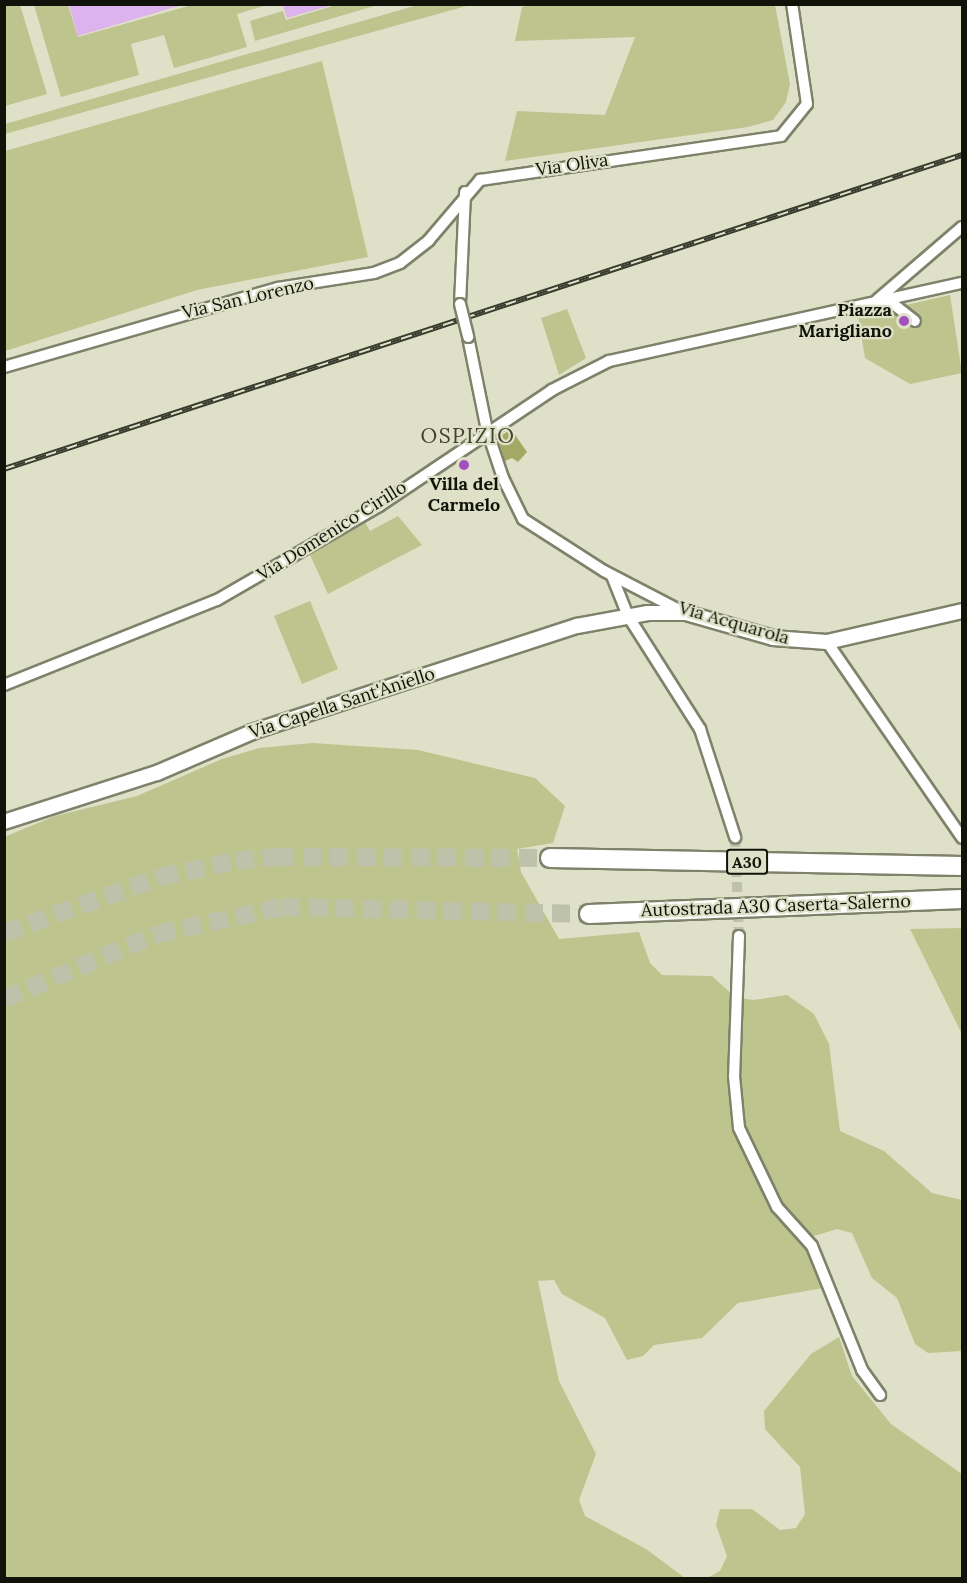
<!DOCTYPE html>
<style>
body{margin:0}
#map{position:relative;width:967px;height:1583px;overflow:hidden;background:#dee1c7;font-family:Lora,serif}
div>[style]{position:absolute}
.green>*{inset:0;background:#bec48e}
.water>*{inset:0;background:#ddb3ed}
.building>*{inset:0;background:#a3a964}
.street-tunnel>*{height:10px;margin-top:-5px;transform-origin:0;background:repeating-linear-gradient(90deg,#bfc2aa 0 10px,transparent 0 15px)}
.highway-tunnel>*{height:18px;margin-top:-9px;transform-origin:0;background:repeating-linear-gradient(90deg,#bfc2aa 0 18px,transparent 0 27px)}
.roads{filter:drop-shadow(2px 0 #7f826a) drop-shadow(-2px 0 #7f826a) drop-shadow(0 2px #7f826a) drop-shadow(0 -2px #7f826a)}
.street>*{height:10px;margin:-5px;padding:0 5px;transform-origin:5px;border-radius:5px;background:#fff}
.secondary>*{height:14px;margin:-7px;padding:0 7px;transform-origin:7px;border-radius:7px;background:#fff}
.highway>*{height:18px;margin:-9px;padding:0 9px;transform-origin:9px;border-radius:9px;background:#fff}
.rail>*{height:6px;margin-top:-3px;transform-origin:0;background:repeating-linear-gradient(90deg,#dee1c7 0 11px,#383a2d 0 22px);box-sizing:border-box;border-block:2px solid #383a2d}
.bridges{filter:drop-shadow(2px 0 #7f826a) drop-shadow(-2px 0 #7f826a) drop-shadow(0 2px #7f826a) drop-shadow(0 -2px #7f826a)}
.street-bridge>*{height:10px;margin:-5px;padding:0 5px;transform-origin:5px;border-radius:5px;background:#fff}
.dots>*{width:16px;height:16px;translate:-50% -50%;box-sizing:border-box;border:3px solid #dee1c7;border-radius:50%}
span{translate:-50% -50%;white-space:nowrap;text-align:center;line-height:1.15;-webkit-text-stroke:4.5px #dee1c7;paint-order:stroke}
.shield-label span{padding:2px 4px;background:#dee1c7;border:2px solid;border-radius:4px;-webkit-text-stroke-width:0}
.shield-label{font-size:16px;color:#111209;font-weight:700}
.street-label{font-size:18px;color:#111209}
.poi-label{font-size:18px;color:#111209;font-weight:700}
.right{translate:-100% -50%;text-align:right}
.quarter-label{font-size:21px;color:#41432d;letter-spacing:1.5px}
.frame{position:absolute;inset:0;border:6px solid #111209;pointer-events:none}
</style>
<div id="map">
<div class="green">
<i style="clip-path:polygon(5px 4px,20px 5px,47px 94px,5px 106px)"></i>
<i style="clip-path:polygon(421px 4px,470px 5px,5px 134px,5px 124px)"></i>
<i style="clip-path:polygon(34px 5px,68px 5px,78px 37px,192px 5px,267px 5px,237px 14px,247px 47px,174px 68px,164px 35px,131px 44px,139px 75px,61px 97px)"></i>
<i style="clip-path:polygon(336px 5px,378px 5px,255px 41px,250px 21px,283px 11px,286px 20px)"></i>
<i style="clip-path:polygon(530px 5px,775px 5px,790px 84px,786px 102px,773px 120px,748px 127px,505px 161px,517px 111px,605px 115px,635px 37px,515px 41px,522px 7px)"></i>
<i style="clip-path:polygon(322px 61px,368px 257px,197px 290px,5px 351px,5px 151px)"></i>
<i style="clip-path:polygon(950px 295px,962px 373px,910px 384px,865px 358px,858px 316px)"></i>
<i style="clip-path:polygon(567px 309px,586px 358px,559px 375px,541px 318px)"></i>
<i style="clip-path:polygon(398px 516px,422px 545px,328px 594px,310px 555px,364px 520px,370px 531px)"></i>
<i style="clip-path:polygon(310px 601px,338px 669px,302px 684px,274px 616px)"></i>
<i style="clip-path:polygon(312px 743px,418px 750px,535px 778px,565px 806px,553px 843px,517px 849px,521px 872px,559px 939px,639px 932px,650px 963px,662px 975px,712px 976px,735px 997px,753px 1000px,787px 995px,814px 1014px,829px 1044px,840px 1131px,884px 1151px,932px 1193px,962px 1200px,962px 1351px,928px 1353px,915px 1344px,897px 1298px,872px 1278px,852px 1233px,837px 1229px,807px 1238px,818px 1255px,823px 1288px,738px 1303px,702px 1338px,654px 1345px,643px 1356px,627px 1360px,605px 1318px,562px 1294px,554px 1280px,538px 1281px,559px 1381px,596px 1454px,579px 1500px,585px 1516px,646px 1549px,685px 1578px,5px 1578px,4px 837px,55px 816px,137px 796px,222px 759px,259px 748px)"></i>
<i style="clip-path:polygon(962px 928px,962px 1034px,910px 929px)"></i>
<i style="clip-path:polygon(839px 1337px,852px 1376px,891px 1424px,962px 1474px,962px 1578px,707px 1578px,720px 1571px,727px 1556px,716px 1525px,720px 1509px,752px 1509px,780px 1530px,796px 1528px,805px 1514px,800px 1467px,765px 1429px,764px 1411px,811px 1354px)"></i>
</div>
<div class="water">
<i style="clip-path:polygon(185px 4px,78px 36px,69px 5px,69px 4px)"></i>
<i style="clip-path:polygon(283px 5px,283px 4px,332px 5px,287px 18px)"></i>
</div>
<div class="building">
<i style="clip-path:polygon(511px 429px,527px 452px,518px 462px,512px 458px,505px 461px,498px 438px)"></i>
</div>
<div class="street-tunnel">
<i style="left:735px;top:837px;width:99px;rotate:87.7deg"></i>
</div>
<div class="highway-tunnel">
<i style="left:4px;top:933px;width:166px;rotate:-19.7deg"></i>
<i style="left:160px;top:877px;width:78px;rotate:-11.9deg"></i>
<i style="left:236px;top:861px;width:40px;rotate:-5.7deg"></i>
<i style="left:276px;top:857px;width:274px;rotate:0.2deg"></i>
<i style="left:4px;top:999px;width:166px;rotate:-23deg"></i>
<i style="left:157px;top:934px;width:128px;rotate:-12.2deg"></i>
<i style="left:282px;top:907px;width:307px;rotate:1.3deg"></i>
</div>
<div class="roads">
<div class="street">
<i style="left:877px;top:300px;width:112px;rotate:-40.7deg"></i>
<i style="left:888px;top:300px;width:34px;rotate:38deg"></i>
<i style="left:460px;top:304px;width:112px;rotate:-87.4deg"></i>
<i style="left:468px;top:337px;width:95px;rotate:78.5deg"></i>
<i style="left:487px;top:430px;width:51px;rotate:71.6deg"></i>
<i style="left:503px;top:478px;width:46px;rotate:64deg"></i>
<i style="left:523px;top:519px;width:96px;rotate:32.7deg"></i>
<i style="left:604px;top:571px;width:91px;rotate:27.4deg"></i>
<i style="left:4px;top:367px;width:285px;rotate:-16.1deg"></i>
<i style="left:278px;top:288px;width:97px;rotate:-8.9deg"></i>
<i style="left:374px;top:273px;width:28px;rotate:-21deg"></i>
<i style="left:400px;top:263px;width:37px;rotate:-38deg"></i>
<i style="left:429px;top:240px;width:79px;rotate:-49.6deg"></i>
<i style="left:480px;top:180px;width:304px;rotate:-8.3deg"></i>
<i style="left:781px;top:136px;width:41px;rotate:-50.9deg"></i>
<i style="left:807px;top:104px;width:101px;rotate:-98.5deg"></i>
<i style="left:612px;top:576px;width:43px;rotate:68.2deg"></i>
<i style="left:628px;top:616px;width:134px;rotate:57.5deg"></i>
<i style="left:700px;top:729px;width:114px;rotate:72deg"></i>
<i style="left:827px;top:642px;width:238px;rotate:55.4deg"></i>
<i style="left:4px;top:685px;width:229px;rotate:-21.8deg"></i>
<i style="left:217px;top:600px;width:187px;rotate:-30.1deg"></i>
<i style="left:379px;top:506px;width:208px;rotate:-33.8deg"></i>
<i style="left:552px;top:390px;width:64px;rotate:-27deg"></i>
<i style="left:609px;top:361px;width:362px;rotate:-12.5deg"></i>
<i style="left:739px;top:936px;width:140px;rotate:92deg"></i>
<i style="left:734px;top:1076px;width:52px;rotate:84.5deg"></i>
<i style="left:739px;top:1128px;width:88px;rotate:64.3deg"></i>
<i style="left:777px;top:1207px;width:52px;rotate:48.1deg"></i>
<i style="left:812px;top:1246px;width:134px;rotate:68deg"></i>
<i style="left:862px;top:1370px;width:31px;rotate:54deg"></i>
</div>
<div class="secondary">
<i style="left:4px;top:822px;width:161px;rotate:-17.8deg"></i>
<i style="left:157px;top:773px;width:103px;rotate:-23.3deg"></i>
<i style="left:252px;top:732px;width:342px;rotate:-18.1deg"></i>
<i style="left:577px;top:626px;width:72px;rotate:-10.4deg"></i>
<i style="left:648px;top:613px;width:38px"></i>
<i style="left:686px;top:613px;width:91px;rotate:16deg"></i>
<i style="left:773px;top:638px;width:54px;rotate:4.2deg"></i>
<i style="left:827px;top:642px;width:139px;rotate:-12.9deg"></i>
</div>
<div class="highway">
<i style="left:550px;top:858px;width:412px;rotate:1.1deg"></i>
<i style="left:589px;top:914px;width:373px;rotate:-2.3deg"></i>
</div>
</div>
<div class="rail">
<i style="left:4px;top:469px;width:1008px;rotate:-18.15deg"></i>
</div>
<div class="bridges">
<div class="street-bridge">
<i style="left:460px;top:304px;width:34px;rotate:76deg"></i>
</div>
</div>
<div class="dots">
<i style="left:904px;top:321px;background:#a350bf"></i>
<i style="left:464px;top:465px;background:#a350bf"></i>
</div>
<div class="shield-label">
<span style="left:747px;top:862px">A30</span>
</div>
<div class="street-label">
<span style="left:572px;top:165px;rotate:-8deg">Via Oliva</span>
<span style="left:248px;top:298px;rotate:-13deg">Via San Lorenzo</span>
<span style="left:332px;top:531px;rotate:-32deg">Via Domenico Cirillo</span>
<span style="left:734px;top:623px;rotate:16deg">Via Acquarola</span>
<span style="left:342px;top:703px;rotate:-18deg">Via Capella Sant'Aniello</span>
<span style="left:776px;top:906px;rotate:-2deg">Autostrada A30 Caserta-Salerno</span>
</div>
<div class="poi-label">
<span class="right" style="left:892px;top:321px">Piazza<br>Marigliano</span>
<span style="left:464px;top:495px">Villa del<br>Carmelo</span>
</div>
<div class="quarter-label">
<span style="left:468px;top:436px">OSPIZIO</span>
</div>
<div class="frame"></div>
</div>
